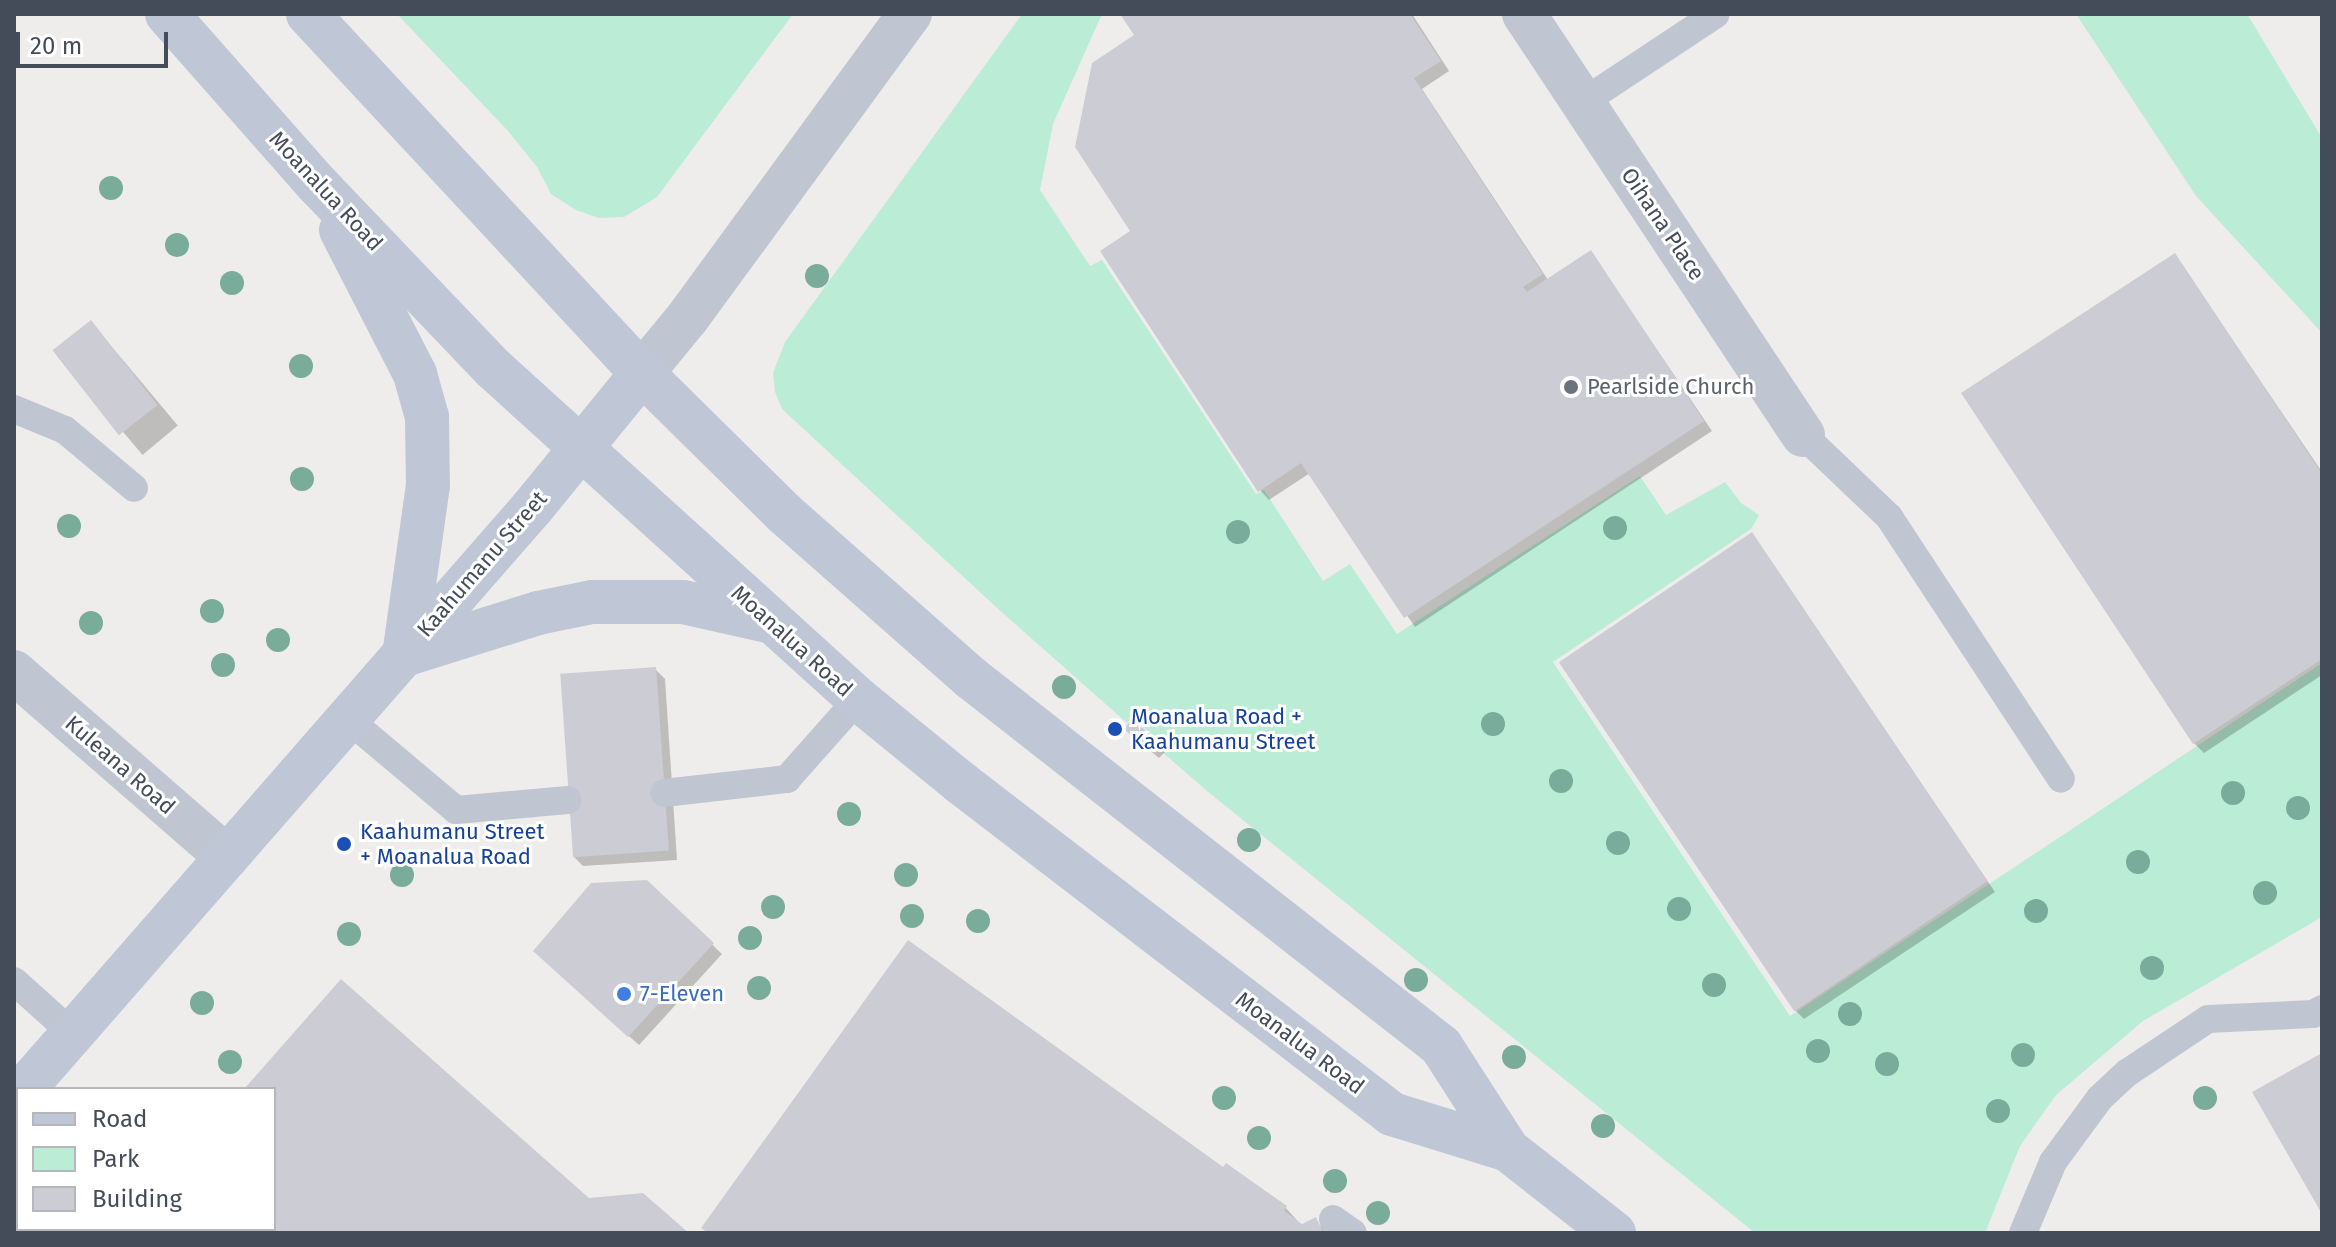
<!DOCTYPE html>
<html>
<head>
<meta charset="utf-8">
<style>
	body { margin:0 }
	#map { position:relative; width:2336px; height:1247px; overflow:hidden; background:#efedec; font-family:"Fira Sans",sans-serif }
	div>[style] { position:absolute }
	.green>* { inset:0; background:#bbecd6 }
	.shadow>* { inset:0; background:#0003; transform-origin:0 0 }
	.building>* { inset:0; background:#cccdd4; transform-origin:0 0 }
	.service>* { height:28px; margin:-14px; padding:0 14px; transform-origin:14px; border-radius:14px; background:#c0c6d1 }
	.minor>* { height:44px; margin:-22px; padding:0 22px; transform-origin:22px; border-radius:22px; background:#c0c6d1 }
	.tertiary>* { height:44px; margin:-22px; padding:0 22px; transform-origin:22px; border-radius:22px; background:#c0c6d1 }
	.secondary>* { height:44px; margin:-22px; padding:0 22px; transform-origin:22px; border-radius:22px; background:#bfc6d5 }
	.trees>* { width:24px; height:24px; margin:-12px; border-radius:50%; background:#79ac9a }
	.dots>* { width:22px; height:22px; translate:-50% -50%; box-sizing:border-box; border:4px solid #fff; border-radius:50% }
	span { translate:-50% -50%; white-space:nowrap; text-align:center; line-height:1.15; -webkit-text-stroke:6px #fff; paint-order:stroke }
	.street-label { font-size:22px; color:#454c59 }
	.worship-label { font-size:22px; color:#5b616d }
	.left { translate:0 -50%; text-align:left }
	.transit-label { font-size:22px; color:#164399 }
	.shop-label { font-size:22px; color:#366cbe }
	.frame { position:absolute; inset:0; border:16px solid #454c59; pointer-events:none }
	.legend { position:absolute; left:16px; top:1087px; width:260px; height:144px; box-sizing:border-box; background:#fff; border:2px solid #b5b7bd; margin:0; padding:10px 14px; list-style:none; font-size:24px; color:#454c59 }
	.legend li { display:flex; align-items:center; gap:16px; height:40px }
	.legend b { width:40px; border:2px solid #b5b7bd }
	.scale { position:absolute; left:16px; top:32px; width:152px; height:36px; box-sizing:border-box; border:4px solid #454c59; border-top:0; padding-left:10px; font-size:24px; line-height:28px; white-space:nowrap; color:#454c59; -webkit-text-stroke:6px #fff; paint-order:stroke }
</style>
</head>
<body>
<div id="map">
	<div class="green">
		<i style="clip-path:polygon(397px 14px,793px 14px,657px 197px,624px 217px,599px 218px,576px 210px,551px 194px,537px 167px,508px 131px)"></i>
		<i style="clip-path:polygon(1022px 14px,1102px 14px,1053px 124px,1040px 190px,1090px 266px,1102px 260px,1256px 494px,1264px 490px,1323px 581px,1350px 564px,1397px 634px,1640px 476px,1666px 515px,1725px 482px,1741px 503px,1759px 515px,1751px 529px,1553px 662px,1790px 1016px,2322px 663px,2322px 917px,2143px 1021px,2056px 1095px,2020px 1146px,1985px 1233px,1755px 1233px,1207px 791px,1154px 745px,1158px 739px,1132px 718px,1127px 723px,996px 607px,782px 409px,775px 392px,773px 373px,785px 342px)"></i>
		<i style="clip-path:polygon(2076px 14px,2247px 14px,2322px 138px,2322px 333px,2196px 196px)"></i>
	</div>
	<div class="shadow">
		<i style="clip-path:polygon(1123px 14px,1412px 14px,1449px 71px,1422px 89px,1548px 280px,1591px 252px,1712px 431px,1415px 627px,1310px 473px,1269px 500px,1260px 490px,1133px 232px,1137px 36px)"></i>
		<i style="clip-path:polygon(2175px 255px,2322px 472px,2322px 675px,2204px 753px,2194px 743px)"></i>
		<i style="left:91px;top:322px;width:135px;height:46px;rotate:50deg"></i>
		<i style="clip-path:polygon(1752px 534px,1995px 892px,1804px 1019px,1794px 1009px)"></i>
		<i style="clip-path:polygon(655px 669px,665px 679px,677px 860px,583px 866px,573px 856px)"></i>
		<i style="clip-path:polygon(1132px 722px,1166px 751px,1159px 758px,1136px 739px)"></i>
		<i style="clip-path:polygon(647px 882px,722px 954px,639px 1045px,545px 961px)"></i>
		<i style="clip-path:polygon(1227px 1165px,1286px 1208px,1302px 1226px,1315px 1220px,1327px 1233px,709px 1233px,1223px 1170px)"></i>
	</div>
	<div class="building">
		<i style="clip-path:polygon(1120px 14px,1410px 14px,1441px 61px,1414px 78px,1543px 274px,1523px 287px,1527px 292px,1591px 250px,1704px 421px,1404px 618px,1301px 463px,1258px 492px,1100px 251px,1130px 231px,1075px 147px,1092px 63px,1134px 35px)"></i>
		<i style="clip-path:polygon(2175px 253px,2322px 474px,2322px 659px,2193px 744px,1961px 393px)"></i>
		<i style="left:91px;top:320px;width:108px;height:49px;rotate:52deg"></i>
		<i style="left:1752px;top:532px;width:421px;height:233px;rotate:56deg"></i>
		<i style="left:656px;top:667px;width:184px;height:96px;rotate:86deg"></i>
		<i style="left:1132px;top:719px;width:33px;height:13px;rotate:40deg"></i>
		<i style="clip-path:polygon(647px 880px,714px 943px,628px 1037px,533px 951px,591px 883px)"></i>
		<i style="clip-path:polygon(908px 940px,1223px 1167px,1226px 1163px,1287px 1206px,1284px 1211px,1302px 1224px,1316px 1217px,1323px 1233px,708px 1233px,701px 1228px)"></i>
		<i style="clip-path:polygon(341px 979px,589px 1198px,643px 1193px,689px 1233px,117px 1233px,121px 1229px,274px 1229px,274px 1089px,244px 1089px)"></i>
		<i style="clip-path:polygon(2322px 1053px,2322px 1214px,2252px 1092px)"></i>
	</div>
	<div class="service">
		<i style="left:1583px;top:102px;width:159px;rotate:-33.5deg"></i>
		<i style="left:14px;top:409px;width:55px;rotate:22.4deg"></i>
		<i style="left:65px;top:430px;width:90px;rotate:40deg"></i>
		<i style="left:1803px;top:435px;width:119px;rotate:43.6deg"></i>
		<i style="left:1889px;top:517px;width:313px;rotate:56.7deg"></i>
		<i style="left:348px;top:719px;width:141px;rotate:40.1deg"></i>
		<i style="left:456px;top:810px;width:112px;rotate:-5.1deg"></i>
		<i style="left:664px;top:793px;width:124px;rotate:-6.5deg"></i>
		<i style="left:787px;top:779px;width:107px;rotate:-48.4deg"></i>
		<i style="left:14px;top:981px;width:79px;rotate:41.9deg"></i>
		<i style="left:1333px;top:1219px;width:24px;rotate:35deg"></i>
		<i style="left:2023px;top:1233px;width:77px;rotate:-67.1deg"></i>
		<i style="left:2053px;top:1162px;width:79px;rotate:-53.7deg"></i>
		<i style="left:2100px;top:1098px;width:37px;rotate:-43deg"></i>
		<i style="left:2127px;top:1073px;width:97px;rotate:-33.7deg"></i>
		<i style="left:2208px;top:1019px;width:105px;rotate:-2.7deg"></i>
		<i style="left:2313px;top:1014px;width:10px;rotate:-29deg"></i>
	</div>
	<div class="minor">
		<i style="left:1524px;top:14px;width:505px;rotate:56.47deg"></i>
		<i style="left:14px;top:672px;width:282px;rotate:41deg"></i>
	</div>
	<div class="tertiary">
		<i style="left:642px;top:373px;width:72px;rotate:-50.6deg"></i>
		<i style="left:688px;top:317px;width:376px;rotate:-53.8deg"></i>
	</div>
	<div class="secondary">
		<i style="left:167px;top:14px;width:227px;rotate:48.6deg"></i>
		<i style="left:317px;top:184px;width:256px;rotate:46.3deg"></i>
		<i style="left:494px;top:369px;width:491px;rotate:42.2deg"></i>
		<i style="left:858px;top:699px;width:133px;rotate:39.2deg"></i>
		<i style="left:961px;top:783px;width:543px;rotate:37.52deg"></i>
		<i style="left:1392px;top:1114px;width:121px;rotate:17.2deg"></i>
		<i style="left:308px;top:14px;width:490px;rotate:47.1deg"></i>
		<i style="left:642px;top:373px;width:201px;rotate:44.6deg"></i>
		<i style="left:785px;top:514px;width:248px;rotate:41.4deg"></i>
		<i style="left:971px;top:678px;width:597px;rotate:38.06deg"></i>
		<i style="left:1441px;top:1046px;width:124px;rotate:57.2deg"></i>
		<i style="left:1508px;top:1150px;width:135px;rotate:38.1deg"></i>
		<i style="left:341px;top:230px;width:162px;rotate:62.8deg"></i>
		<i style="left:415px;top:374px;width:45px;rotate:74.4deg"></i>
		<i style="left:427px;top:417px;width:68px;rotate:89.2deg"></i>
		<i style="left:428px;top:485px;width:172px;rotate:98deg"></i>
		<i style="left:404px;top:655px;width:140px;rotate:-17.4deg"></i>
		<i style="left:538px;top:613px;width:55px;rotate:-11.5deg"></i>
		<i style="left:592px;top:602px;width:91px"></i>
		<i style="left:683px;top:602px;width:87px;rotate:12.6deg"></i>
		<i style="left:24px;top:1089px;width:772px;rotate:-48.84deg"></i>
		<i style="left:532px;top:508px;width:174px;rotate:-50.8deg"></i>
	</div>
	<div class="trees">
		<i style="left:111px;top:188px"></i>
		<i style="left:177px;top:245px"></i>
		<i style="left:817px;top:276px"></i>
		<i style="left:232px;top:283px"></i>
		<i style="left:301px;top:366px"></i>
		<i style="left:302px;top:479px"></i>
		<i style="left:69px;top:526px"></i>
		<i style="left:1615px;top:528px"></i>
		<i style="left:1238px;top:532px"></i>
		<i style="left:212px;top:611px"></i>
		<i style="left:91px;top:623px"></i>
		<i style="left:278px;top:640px"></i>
		<i style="left:223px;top:665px"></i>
		<i style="left:1064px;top:687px"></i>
		<i style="left:1493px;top:724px"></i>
		<i style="left:1561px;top:781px"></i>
		<i style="left:2233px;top:793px"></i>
		<i style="left:2298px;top:808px"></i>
		<i style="left:849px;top:814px"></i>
		<i style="left:1249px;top:840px"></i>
		<i style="left:1618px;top:843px"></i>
		<i style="left:2138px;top:862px"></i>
		<i style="left:402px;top:875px"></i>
		<i style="left:906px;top:875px"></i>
		<i style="left:2265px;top:893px"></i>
		<i style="left:773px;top:907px"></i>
		<i style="left:1679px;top:909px"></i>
		<i style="left:2036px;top:911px"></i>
		<i style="left:912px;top:916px"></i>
		<i style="left:978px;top:921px"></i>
		<i style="left:349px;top:934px"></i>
		<i style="left:750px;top:938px"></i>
		<i style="left:2152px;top:968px"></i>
		<i style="left:1416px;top:980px"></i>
		<i style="left:1714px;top:985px"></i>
		<i style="left:759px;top:988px"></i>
		<i style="left:202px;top:1003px"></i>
		<i style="left:1850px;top:1014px"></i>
		<i style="left:1818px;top:1051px"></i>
		<i style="left:2023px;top:1055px"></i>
		<i style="left:1514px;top:1057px"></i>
		<i style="left:230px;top:1062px"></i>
		<i style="left:1887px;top:1064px"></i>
		<i style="left:1224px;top:1098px"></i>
		<i style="left:2205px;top:1098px"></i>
		<i style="left:1998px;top:1111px"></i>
		<i style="left:1603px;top:1126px"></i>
		<i style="left:1259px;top:1138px"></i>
		<i style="left:1335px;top:1181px"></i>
		<i style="left:1378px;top:1213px"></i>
	</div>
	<div class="dots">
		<i style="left:1571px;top:387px;background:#6b7280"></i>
		<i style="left:1115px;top:729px;background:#1a4fb4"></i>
		<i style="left:344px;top:844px;background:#1a4fb4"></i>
		<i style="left:624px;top:994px;background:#3f7fe0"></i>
	</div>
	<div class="street-label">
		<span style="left:326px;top:191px;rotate:47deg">Moanalua Road</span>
		<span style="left:1663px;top:224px;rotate:56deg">Oihana Place</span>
		<span style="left:482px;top:564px;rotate:-49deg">Kaahumanu Street</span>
		<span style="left:792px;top:641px;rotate:42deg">Moanalua Road</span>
		<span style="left:120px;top:765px;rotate:41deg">Kuleana Road</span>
		<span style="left:1300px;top:1043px;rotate:37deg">Moanalua Road</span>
	</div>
	<div class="worship-label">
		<span class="left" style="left:1587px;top:387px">Pearlside Church</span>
	</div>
	<div class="transit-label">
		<span class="left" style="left:1131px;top:729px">Moanalua Road +<br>Kaahumanu Street</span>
		<span class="left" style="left:360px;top:844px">Kaahumanu Street<br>+ Moanalua Road</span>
	</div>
	<div class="shop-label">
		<span class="left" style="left:640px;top:994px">7-Eleven</span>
	</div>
	<div class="frame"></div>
	<ul class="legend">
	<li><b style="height:10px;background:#bfc6d5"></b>Road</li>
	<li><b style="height:22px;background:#bbecd6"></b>Park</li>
	<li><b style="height:22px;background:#cccdd4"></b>Building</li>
	</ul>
	<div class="scale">20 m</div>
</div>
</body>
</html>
